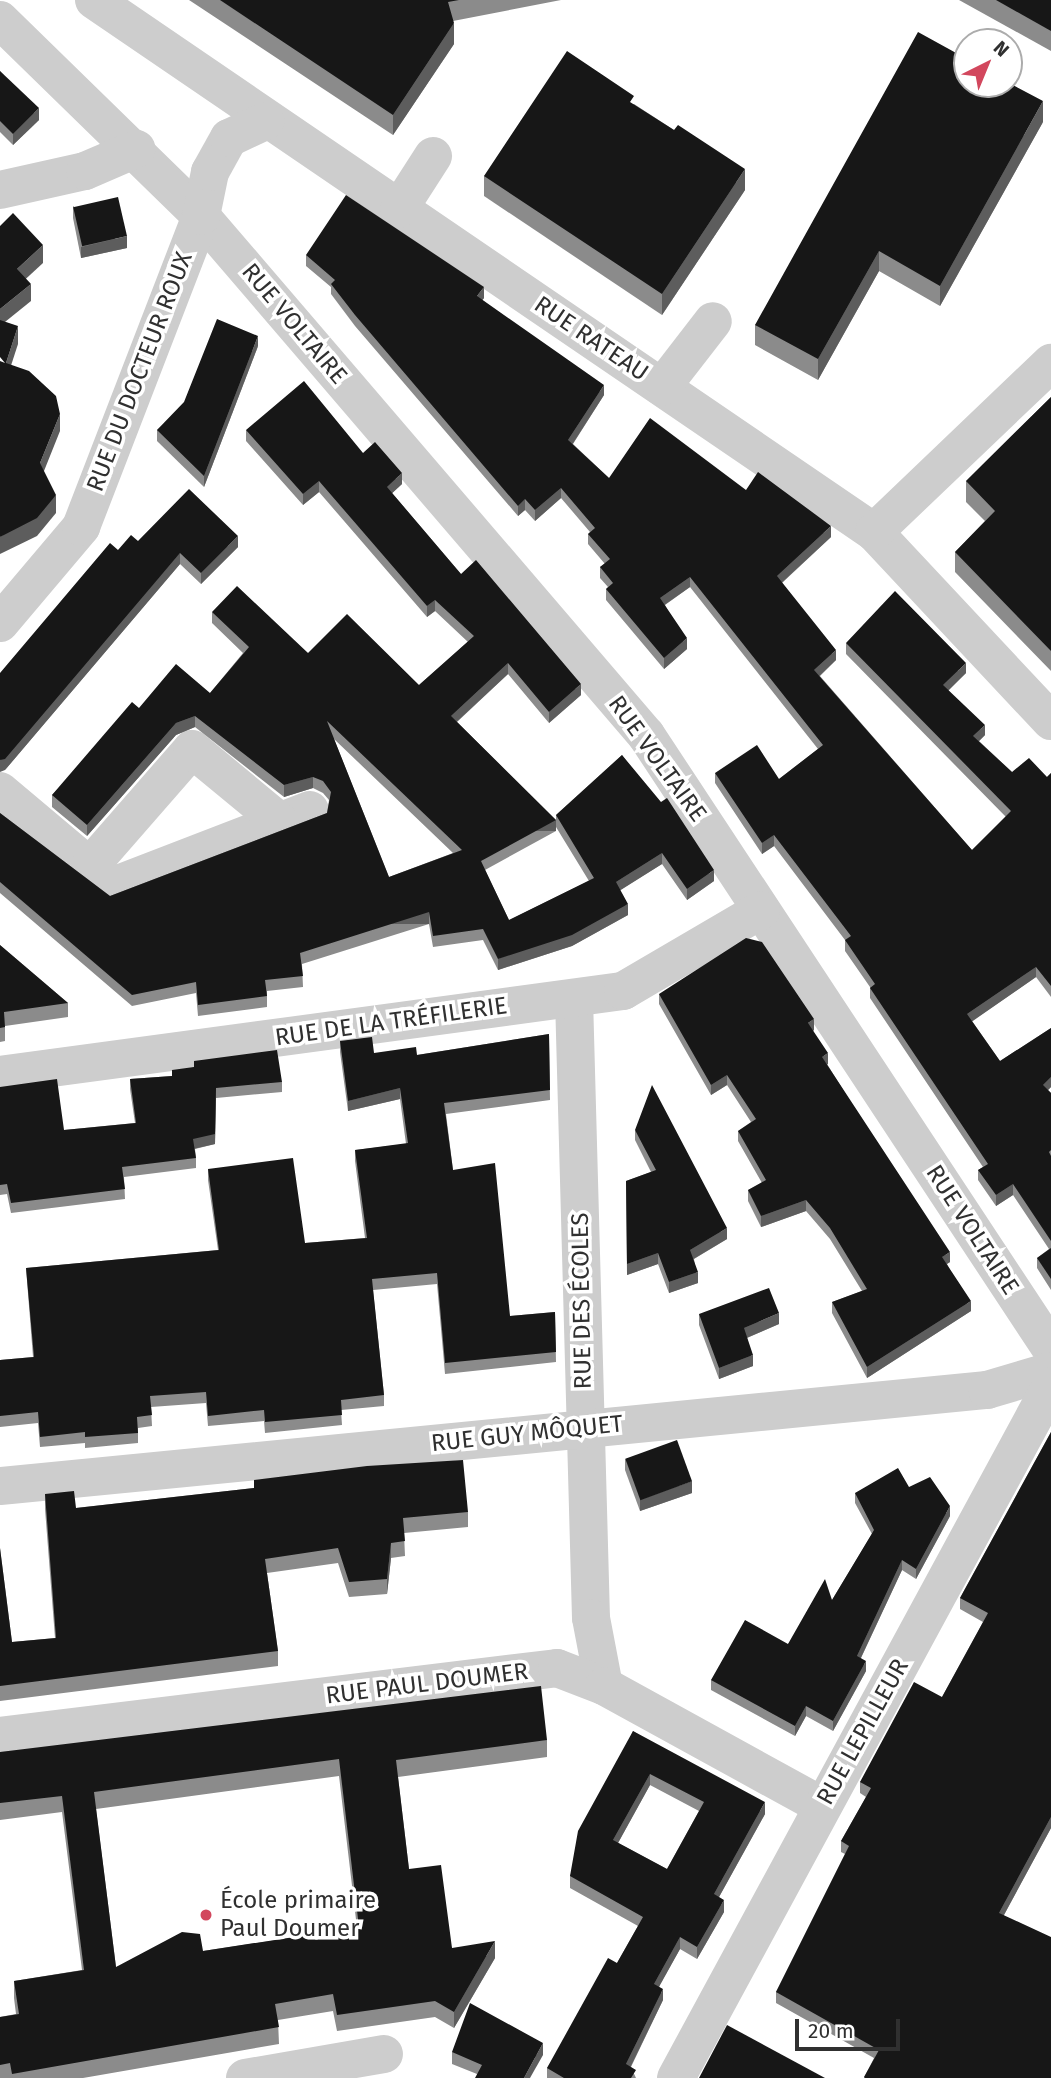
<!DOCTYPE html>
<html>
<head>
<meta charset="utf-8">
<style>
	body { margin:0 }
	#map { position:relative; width:1051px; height:2078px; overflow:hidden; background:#fff; font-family:"Fira Sans",sans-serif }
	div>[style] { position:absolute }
	.minor>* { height:38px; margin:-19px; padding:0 19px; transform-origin:19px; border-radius:19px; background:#cdcdcd }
	.wall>* { inset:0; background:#8b8b8b }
	.shaded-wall>* { inset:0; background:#5d5d5d; transform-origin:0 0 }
	.building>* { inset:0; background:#171717; transform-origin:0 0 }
	.dots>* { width:19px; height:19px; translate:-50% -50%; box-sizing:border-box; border:4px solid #fff; border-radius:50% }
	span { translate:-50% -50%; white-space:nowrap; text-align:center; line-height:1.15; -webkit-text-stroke:7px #fff; paint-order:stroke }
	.street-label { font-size:24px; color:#303030 }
	.poi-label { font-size:24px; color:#303030 }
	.left { translate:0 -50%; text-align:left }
	.north { position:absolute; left:953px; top:28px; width:70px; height:70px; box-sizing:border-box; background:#fff; border:2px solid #acacac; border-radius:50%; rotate:43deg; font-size:19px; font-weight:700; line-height:28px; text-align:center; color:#303030 }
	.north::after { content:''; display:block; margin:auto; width:24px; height:32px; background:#d2475d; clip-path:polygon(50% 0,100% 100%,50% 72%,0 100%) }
	.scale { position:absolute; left:795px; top:2019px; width:105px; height:32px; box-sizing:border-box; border:4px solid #303030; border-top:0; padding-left:9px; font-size:21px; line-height:24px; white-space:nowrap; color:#303030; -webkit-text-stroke:5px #fff; paint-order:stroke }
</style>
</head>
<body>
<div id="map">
	<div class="minor">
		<i style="left:94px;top:0;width:944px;rotate:34.3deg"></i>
		<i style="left:874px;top:532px;width:259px;rotate:46.9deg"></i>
		<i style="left:0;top:20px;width:281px;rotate:44.3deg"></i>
		<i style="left:201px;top:216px;width:684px;rotate:49.39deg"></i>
		<i style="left:646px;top:735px;width:736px;rotate:56.59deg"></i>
		<i style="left:0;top:190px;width:87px;rotate:-12.6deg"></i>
		<i style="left:85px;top:171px;width:56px;rotate:-23.3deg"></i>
		<i style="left:399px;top:209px;width:63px;rotate:-57.3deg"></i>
		<i style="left:662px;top:387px;width:83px;rotate:-52.3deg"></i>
		<i style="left:874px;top:532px;width:245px;rotate:-43.7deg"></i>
		<i style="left:0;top:623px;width:126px;rotate:-49.8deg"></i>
		<i style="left:81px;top:527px;width:333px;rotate:-68.9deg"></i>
		<i style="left:201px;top:216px;width:45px;rotate:-78.4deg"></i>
		<i style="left:210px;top:172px;width:39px;rotate:-61deg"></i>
		<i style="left:229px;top:138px;width:40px;rotate:-25deg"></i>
		<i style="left:0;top:791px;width:148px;rotate:40.1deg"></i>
		<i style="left:113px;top:886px;width:211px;rotate:-21.1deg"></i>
		<i style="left:90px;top:866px;width:155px;rotate:-48.9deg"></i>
		<i style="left:192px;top:749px;width:113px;rotate:39.6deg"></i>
		<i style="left:574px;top:998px;width:620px;rotate:88.43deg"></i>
		<i style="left:591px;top:1618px;width:69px;rotate:79.2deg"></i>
		<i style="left:0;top:1075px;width:629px;rotate:-7.68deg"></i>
		<i style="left:623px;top:991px;width:160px;rotate:-30.4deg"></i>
		<i style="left:0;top:1486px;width:992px;rotate:-5.56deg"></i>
		<i style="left:987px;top:1390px;width:67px;rotate:-16.5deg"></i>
		<i style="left:0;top:1736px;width:561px;rotate:-6.96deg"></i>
		<i style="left:557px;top:1668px;width:50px;rotate:21deg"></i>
		<i style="left:604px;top:1686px;width:249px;rotate:28.8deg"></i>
		<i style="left:245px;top:2078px;width:141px;rotate:-9.8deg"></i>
		<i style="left:676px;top:2078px;width:787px;rotate:-61.55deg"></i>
	</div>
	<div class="wall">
		<i style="clip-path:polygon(189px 0,561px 0,453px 21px,454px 44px,393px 135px)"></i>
		<i style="clip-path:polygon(959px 0,1051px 0,1051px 51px)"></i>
		<i style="clip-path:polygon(0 71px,39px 120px,13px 145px,0 132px)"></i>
		<i style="clip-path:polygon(634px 104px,674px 130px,745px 190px,662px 315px,484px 196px,484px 176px)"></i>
		<i style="clip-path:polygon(1043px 122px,940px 306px,879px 271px,818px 380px,755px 345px,755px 325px)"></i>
		<i style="clip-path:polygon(73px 206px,127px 248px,81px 258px,73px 218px)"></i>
		<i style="clip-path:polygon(306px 255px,484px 298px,482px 300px,604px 395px,573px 444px,609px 478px,746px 490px,831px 537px,782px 583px,836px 660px,820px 676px,972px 850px,1006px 817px,846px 654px,846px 643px,966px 673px,948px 690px,985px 735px,979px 741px,1012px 772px,1047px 777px,1051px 773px,1051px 997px,1036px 977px,972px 1021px,1000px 1061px,1051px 1028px,1051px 1087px,1048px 1090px,1051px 1093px,1051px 1290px,1037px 1268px,1037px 1258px,1049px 1249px,1013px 1195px,996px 1206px,978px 1180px,978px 1170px,983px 1167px,870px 998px,870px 987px,845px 951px,845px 940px,774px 846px,762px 854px,715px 783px,715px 773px,779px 779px,818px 749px,690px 587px,665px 605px,687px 649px,664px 669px,606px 600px,606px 589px,608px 587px,600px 578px,600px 567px,605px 564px,588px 544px,588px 534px,590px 532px,561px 498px,535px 521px,525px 510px,518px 516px,355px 326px,331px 294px,331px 287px,306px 266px)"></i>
		<i style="clip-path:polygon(258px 346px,204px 487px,157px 441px,157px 430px)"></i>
		<i style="clip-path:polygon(1051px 397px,1051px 671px,955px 572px,955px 552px,985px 521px,966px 502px,966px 481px)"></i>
		<i style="clip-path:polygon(evenodd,246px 430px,363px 453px,402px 484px,392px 493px,461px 574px,581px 695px,549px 723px,508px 674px,457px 722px,556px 820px,556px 815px,622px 755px,714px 881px,687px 900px,662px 864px,620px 890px,628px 915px,572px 946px,498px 970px,483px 940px,433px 947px,429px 924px,302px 964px,303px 987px,267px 991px,267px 1007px,198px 1016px,196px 993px,132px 1006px,0 893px,0 813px,110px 896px,327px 813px,329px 800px,323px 793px,313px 788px,284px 797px,195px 727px,176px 735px,87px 836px,52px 807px,52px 795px,139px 708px,210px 693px,243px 653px,212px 623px,212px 612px,308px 653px,419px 685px,468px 642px,435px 611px,427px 617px,319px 492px,303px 505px,246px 441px,246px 430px,334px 739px,453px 853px,389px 877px,334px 739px,246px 430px,556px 827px,589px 881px,509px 920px,485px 870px,556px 831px,556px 827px)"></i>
		<i style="clip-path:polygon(138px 541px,238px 547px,201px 584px,180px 564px,5px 770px,118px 550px)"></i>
		<i style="clip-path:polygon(0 945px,68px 1003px,68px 1017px,5px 1026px,5px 1041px,0 1042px)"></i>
		<i style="clip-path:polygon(659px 994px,814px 1030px,813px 1031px,828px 1064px,827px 1064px,950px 1262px,947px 1264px,971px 1311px,867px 1378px,832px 1313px,832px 1302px,862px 1291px,830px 1239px,806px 1211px,761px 1227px,748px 1201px,748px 1190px,762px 1183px,738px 1141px,738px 1131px,751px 1122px,727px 1085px,711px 1095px,659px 1004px)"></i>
		<i style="clip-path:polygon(549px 1034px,550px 1100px,446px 1114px,453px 1170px,510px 1316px,555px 1312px,556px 1362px,445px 1374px,437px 1284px,373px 1290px,384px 1395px,384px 1406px,341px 1410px,342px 1425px,265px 1433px,264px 1421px,208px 1426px,206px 1403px,151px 1407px,152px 1426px,138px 1428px,138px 1443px,85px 1448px,85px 1443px,40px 1447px,38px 1423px,0 1427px,0 1360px,33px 1357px,26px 1268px,218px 1250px,208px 1180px,208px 1169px,305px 1243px,365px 1238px,355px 1161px,355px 1150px,406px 1144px,400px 1099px,348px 1111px,340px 1052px,340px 1041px,374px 1053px,417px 1055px)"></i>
		<i style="clip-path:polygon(194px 1061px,282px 1082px,282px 1092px,216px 1098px,215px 1144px,195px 1149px,196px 1158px,196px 1168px,124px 1177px,125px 1199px,11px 1213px,7px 1194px,0 1195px,0 1087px,64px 1130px,135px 1123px,130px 1089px,130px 1079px,172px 1076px,194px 1067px)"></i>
		<i style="clip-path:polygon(635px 1130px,727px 1239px,694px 1259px,698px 1283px,669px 1293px,658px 1264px,627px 1275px,626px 1181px,651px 1172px,635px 1140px)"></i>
		<i style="clip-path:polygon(699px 1314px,779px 1324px,747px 1338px,753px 1366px,719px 1379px,699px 1325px)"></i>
		<i style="clip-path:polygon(1051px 1432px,1051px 1828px,1004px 1915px,1051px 2078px,864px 2078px,874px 2058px,776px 2003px,776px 1992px,845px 1854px,841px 1852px,841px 1841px,866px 1797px,860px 1793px,860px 1782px,942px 1697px,983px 1622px,960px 1609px,960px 1598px)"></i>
		<i style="clip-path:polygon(625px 1459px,692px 1493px,640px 1511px,625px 1470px)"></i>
		<i style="clip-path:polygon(254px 1480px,468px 1512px,468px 1527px,404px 1533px,405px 1556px,391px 1558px,387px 1594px,349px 1597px,338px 1563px,267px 1573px,278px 1651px,278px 1666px,0 1701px,0 1548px,12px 1642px,55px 1638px,45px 1509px,45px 1494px,76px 1508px,254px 1488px)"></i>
		<i style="clip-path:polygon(909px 1487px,950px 1516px,916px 1579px,902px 1570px,861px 1658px,866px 1671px,833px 1731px,806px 1716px,795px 1736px,711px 1690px,711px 1680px,788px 1644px,832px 1600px,872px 1534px,855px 1503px,855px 1493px)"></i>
		<i style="clip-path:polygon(evenodd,633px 1731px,765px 1814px,719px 1897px,724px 1912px,697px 1959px,680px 1949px,659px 1986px,663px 2000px,631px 2067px,636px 2078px,547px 2078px,547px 2068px,617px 1963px,638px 1926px,570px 1888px,570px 1876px,633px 1731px,650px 1785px,699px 1811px,667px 1869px,618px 1843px,650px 1785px)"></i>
		<i style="clip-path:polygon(evenodd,547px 1740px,547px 1757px,398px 1777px,409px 1869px,452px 1948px,495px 1958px,454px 2028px,435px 2017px,337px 2031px,333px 2011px,278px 2020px,279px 2044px,83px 2078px,0 2078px,0 2017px,16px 2014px,14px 1998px,14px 1981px,82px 1970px,62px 1812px,0 1820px,0 1752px,547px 1740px,339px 1776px,357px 1928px,203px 1951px,116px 1967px,96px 1809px,339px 1776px)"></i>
		<i style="clip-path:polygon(452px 2052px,543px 2055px,477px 2074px,452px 2064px)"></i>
	</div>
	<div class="shaded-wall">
		<i style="clip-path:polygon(454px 23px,454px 44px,393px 135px,393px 115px)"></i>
		<i style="clip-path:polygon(1043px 101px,1043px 122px,940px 306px,940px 286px)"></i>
		<i style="clip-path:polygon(39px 108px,39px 120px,13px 145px,13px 134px)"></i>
		<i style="clip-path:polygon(745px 169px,745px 190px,662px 315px,662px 294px)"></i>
		<i style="clip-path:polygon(127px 236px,127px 248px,81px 258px,81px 247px)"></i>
		<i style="clip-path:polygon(43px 245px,43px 263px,17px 287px,17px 269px)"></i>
		<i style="clip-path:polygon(879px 251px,879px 271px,818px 380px,818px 359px)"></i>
		<i style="clip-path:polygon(31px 284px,31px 301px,0 326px,0 309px)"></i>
		<i style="clip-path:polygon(484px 287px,484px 298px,477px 307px,477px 296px)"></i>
		<i style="clip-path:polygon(18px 326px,18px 344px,6px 381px,6px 363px)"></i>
		<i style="clip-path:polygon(258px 336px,258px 346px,204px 487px,204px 476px)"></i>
		<i style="clip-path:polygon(604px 385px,604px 395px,568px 451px,568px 440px)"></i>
		<i style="clip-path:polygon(60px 414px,60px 431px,40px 481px,40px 463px)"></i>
		<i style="clip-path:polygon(402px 473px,402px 484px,387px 498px,387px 487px)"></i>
		<i style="clip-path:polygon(319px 481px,319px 492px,303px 505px,303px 494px)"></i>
		<i style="clip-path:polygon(561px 488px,561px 498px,535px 521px,535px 510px)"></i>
		<i style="clip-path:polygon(56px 495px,56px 513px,37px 536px,0 554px,0 537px)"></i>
		<i style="clip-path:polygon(525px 499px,525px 510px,518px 516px,518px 506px)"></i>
		<i style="clip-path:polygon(831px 526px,831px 537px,777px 587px,777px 576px)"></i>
		<i style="clip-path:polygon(238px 536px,238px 547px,201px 584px,201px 573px)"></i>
		<i style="clip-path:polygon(180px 553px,180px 564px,5px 770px,0 772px,0 760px)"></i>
		<i style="clip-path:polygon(690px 577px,690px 587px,660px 608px,660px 598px)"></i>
		<i style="clip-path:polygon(435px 600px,435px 611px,427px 617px,427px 606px)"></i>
		<i style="clip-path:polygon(687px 638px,687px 649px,664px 669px,664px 658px)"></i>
		<i style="clip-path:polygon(836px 650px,836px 660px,814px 681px,814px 670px)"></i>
		<i style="clip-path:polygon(508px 663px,508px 674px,451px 727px,451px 716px)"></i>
		<i style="clip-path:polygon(966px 663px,966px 673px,943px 696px,943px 685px)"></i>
		<i style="clip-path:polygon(581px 684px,581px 695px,549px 723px,549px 712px)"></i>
		<i style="clip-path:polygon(195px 716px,195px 727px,176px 735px,87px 836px,87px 825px,176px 723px)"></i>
		<i style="clip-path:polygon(985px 725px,985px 735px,973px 747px,973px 736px)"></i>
		<i style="clip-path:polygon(313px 777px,313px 788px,284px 797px,284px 785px)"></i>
		<i style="left:556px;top:820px;width:11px;height:85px;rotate:90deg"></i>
		<i style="clip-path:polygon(774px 835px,774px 846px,762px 854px,762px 843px)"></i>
		<i style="clip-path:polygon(662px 853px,662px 864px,616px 893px,616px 882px)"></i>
		<i style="clip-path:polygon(714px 870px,714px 881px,687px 900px,687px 889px)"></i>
		<i style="clip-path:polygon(628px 904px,628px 915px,572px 946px,498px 970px,498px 959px)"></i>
		<i style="left:429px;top:912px;width:12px;height:135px;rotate:90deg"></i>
		<i style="clip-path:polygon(1036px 967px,1036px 977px,967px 1025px,967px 1014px)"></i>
		<i style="clip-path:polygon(814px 1019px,814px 1030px,808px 1034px,808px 1023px)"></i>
		<i style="clip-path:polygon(828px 1053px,828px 1064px,822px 1068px,822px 1057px)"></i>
		<i style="clip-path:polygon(727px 1075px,727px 1085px,711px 1095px,711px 1085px)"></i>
		<i style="clip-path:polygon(1051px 1077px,1051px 1087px,1043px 1095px,1043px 1085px)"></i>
		<i style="clip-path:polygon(216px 1088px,215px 1144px,193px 1149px,193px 1139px)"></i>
		<i style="clip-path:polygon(400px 1088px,400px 1099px,348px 1111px,348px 1101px)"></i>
		<i style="clip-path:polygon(1013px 1184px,1013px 1195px,996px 1206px,996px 1195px)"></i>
		<i style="clip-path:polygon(806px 1200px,806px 1211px,761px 1227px,761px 1216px)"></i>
		<i style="clip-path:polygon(727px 1228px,727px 1239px,690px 1261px,690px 1250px)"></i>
		<i style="clip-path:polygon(950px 1252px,950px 1262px,942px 1267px,942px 1257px)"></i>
		<i style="clip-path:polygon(658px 1253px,658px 1264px,627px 1275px,627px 1264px)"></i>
		<i style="clip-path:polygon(698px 1272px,698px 1283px,669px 1293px,669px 1282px)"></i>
		<i style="clip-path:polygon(971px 1301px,971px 1311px,867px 1378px,867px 1367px)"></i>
		<i style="clip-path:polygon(779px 1313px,779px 1324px,744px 1339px,744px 1328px)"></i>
		<i style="clip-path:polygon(753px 1355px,753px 1366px,719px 1379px,719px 1368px)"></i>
		<i style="clip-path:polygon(692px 1481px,692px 1493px,640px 1511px,640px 1500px)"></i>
		<i style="clip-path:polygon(950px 1506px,950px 1516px,916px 1579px,916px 1569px)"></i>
		<i style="clip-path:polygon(391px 1543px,391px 1558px,387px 1594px,387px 1579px)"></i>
		<i style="clip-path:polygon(902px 1560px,902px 1570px,857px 1666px,857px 1656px)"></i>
		<i style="clip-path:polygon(866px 1661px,866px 1671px,833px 1731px,833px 1721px)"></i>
		<i style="clip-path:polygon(806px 1706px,806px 1716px,795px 1736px,795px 1726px)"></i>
		<i style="clip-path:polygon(650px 1774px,650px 1785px,613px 1852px,613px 1840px)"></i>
		<i style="clip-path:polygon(765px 1802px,765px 1814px,714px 1906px,714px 1894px)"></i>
		<i style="clip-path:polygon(1051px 1817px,1051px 1828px,999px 1924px,999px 1913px)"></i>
		<i style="clip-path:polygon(724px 1900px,724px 1912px,697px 1959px,697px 1947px)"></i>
		<i style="clip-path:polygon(680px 1937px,680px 1949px,654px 1996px,654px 1984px)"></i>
		<i style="clip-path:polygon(495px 1941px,495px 1958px,454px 2028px,454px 2012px)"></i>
		<i style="clip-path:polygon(663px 1989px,663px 2000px,626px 2076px,626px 2064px)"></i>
		<i style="clip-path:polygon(543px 2043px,543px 2055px,530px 2078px,524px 2078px)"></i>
	</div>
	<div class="building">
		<i style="clip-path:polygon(220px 0,459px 0,448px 2px,454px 23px,393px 115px)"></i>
		<i style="clip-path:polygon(996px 0,1051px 0,1051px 31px)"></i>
		<i style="clip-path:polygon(918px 32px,967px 59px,967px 84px,1009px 84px,1009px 83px,1043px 101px,940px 286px,879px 251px,818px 359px,755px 325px)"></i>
		<i style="clip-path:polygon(567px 51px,634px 96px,630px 102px,674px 130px,678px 125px,745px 169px,662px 294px,484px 176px)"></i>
		<i style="clip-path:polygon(0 71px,39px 108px,13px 134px,0 121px)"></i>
		<i style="clip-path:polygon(346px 195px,484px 287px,477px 296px,604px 385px,568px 440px,609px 478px,650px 418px,746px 490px,758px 472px,831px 526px,777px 576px,836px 650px,814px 670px,972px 850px,1011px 811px,846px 643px,895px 591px,966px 663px,943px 685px,985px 725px,973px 736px,1012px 772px,1029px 758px,1047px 777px,1051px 773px,1051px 986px,1036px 967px,967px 1014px,1000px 1061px,1051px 1028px,1051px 1077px,1043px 1085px,1051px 1093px,1051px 1150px,1049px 1152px,1051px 1156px,1051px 1241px,1013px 1184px,996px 1195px,978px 1170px,988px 1164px,870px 988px,875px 984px,845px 940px,851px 936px,774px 835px,762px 843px,715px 773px,757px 745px,779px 779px,823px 745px,690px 577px,660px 598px,687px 638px,664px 658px,606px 589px,613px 583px,600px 567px,610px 559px,588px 534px,595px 528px,561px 488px,535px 510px,525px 499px,518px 506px,355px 315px,331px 284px,335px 280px,306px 255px)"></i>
		<i style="left:118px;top:197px;width:40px;height:46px;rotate:77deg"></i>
		<i style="clip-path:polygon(13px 213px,43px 245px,17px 269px,31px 284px,0 309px,0 226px)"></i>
		<i style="clip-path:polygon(217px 319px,258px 336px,204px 476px,157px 430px,184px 402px)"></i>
		<i style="clip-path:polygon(0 320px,18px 326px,6px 363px,29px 371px,56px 396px,60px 414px,40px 463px,56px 495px,37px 518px,0 537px,0 361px,5px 363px,0 357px)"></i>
		<i style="clip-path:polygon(evenodd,304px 381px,363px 453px,375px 442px,402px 473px,387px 487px,461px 574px,476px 560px,581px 684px,549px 712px,508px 663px,451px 716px,556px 820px,481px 861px,509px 920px,594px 878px,556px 815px,622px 755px,661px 802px,667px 798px,714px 870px,687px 889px,662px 853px,616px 882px,628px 904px,572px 935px,498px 959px,483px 929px,433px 936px,429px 912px,300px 953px,303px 976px,265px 980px,267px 996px,198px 1005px,196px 982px,132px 995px,0 882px,0 813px,110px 896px,327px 813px,331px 792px,323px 781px,313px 777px,284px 785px,195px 716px,176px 723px,87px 825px,52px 795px,132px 702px,139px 708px,176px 664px,210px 693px,249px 647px,212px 612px,237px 586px,308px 653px,347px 614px,419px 685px,474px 636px,435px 600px,427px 606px,319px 481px,303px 494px,246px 430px,304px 381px,327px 721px,462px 850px,389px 877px,327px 721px)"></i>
		<i style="clip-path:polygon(1051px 397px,1051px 651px,955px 552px,995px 511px,966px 481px)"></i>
		<i style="clip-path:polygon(189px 489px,238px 536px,201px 573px,180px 553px,5px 759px,0 760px,0 673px,110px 543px,118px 550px,131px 535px,138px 541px)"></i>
		<i style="clip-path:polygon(746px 938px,762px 942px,814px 1019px,808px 1023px,828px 1053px,822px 1057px,950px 1252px,942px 1257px,971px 1301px,867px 1367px,832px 1302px,867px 1289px,830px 1228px,806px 1200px,761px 1216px,748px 1190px,766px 1180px,738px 1131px,756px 1119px,727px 1075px,711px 1085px,659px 994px)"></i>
		<i style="clip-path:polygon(0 945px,68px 1003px,4px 1012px,5px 1027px,0 1028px)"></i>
		<i style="clip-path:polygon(549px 1034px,550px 1090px,444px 1103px,453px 1170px,495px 1163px,510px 1316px,555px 1312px,556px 1352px,445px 1363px,437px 1273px,372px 1279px,384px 1395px,341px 1400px,342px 1415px,265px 1422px,264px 1410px,208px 1416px,206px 1392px,150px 1396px,152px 1415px,137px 1417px,138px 1433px,85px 1437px,85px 1432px,40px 1437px,38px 1412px,0 1416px,0 1360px,34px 1357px,26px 1268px,219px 1250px,208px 1169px,293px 1158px,305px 1243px,367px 1238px,355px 1150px,408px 1143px,400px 1088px,348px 1101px,340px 1041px,372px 1037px,374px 1053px,416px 1047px,417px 1055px)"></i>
		<i style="clip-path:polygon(277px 1050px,282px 1082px,216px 1088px,215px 1134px,193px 1139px,196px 1158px,122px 1167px,125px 1189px,11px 1203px,7px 1184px,0 1185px,0 1087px,57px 1079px,64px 1130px,136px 1123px,130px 1079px,172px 1076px,172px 1070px,194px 1067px,194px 1061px)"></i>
		<i style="clip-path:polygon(652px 1085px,727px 1228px,690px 1250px,698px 1272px,669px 1282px,658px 1253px,627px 1264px,626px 1181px,656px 1170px,635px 1130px)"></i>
		<i style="clip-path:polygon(1051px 1248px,1051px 1279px,1037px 1258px)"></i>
		<i style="clip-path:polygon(769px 1288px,779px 1313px,744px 1328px,753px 1355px,719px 1368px,699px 1314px)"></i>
		<i style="clip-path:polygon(1051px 1432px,1051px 1817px,999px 1913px,1051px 1937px,1051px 2078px,865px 2078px,864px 2077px,879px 2050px,776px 1992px,849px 1846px,841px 1841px,871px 1788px,860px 1782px,914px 1682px,942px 1697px,988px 1613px,960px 1598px)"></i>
		<i style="left:677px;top:1440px;width:44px;height:55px;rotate:70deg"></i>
		<i style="clip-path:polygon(463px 1460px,468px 1512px,403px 1518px,405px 1541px,391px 1543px,387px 1579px,349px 1582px,338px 1548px,265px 1559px,278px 1651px,0 1686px,0 1548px,12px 1642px,56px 1638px,45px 1494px,74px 1491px,76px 1508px,254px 1488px,254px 1480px,367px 1466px)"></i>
		<i style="clip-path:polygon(898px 1468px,909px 1487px,930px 1477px,950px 1506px,916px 1569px,902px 1560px,857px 1656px,866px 1661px,833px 1721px,806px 1706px,795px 1726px,711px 1680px,745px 1620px,788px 1644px,825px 1579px,832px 1600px,874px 1530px,855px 1493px)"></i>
		<i style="clip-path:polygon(evenodd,541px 1686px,547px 1740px,396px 1760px,409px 1869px,441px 1865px,452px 1948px,495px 1941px,454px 2012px,435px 2001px,337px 2015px,333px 1994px,275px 2004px,279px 2027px,12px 2074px,10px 2063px,0 2065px,0 2017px,19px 2014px,14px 1981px,84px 1970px,62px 1796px,0 1803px,0 1752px,541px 1686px,339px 1759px,359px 1927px,203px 1951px,200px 1934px,182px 1932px,116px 1967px,94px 1792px,339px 1759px)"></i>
		<i style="clip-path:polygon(evenodd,633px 1731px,765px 1802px,714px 1894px,724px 1900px,697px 1947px,680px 1937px,654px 1984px,663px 1989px,626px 2064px,636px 2070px,631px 2078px,564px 2078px,547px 2068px,608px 1958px,617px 1963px,643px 1917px,570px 1876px,578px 1831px,633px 1731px,650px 1774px,704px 1802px,667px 1869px,613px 1840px,650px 1774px)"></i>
		<i style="clip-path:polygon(470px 2003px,543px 2043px,524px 2078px,475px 2078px,482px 2065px,452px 2052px)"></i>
		<i style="clip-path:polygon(727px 2025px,825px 2078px,699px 2078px)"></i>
	</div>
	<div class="dots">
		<i style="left:206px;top:1915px;background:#d2475d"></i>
	</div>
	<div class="street-label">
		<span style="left:294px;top:324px;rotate:50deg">RUE VOLTAIRE</span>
		<span style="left:591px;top:339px;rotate:34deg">RUE RATEAU</span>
		<span style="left:140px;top:372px;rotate:-69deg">RUE DU DOCTEUR ROUX</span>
		<span style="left:657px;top:759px;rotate:54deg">RUE VOLTAIRE</span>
		<span style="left:391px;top:1022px;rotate:-8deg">RUE DE LA TRÉFILERIE</span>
		<span style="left:972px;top:1230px;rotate:57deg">RUE VOLTAIRE</span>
		<span style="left:582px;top:1301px;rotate:-91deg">RUE DES ÉCOLES</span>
		<span style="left:527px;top:1434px;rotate:-6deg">RUE GUY MÔQUET</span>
		<span style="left:427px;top:1684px;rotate:-7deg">RUE PAUL DOUMER</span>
		<span style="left:863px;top:1732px;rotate:-61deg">RUE LEPILLEUR</span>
	</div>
	<div class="poi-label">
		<span class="left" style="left:220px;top:1915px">École primaire<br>Paul Doumer</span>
	</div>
	<div class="north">N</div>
	<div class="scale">20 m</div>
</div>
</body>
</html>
